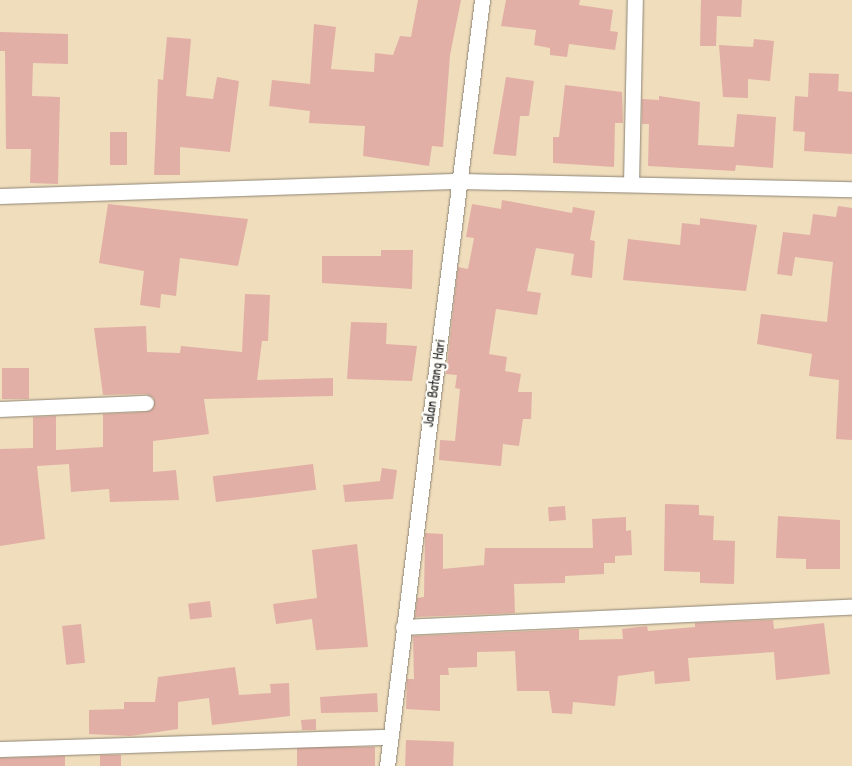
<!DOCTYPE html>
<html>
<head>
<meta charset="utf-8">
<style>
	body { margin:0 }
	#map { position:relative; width:852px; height:766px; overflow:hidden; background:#efddbc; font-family:"Patrick Hand",sans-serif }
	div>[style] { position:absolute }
	.building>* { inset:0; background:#e2afa6; transform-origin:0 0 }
	.roads { filter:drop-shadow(0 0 1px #8d8474) drop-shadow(0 0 1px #8d8474) }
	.street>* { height:15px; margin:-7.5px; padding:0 7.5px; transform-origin:7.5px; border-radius:7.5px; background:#fff }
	span { translate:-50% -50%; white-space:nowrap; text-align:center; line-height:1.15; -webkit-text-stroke:4.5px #fdfcf7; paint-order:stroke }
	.street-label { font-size:14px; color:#2b2b2b }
</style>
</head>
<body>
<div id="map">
	<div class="building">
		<i style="clip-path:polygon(418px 0,461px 0,450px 55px,443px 147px,432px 146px,429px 166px,363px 156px,365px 126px,309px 123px,310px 111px,269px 106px,272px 80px,310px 84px,314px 24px,336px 27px,331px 69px,374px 72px,375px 53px,393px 55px,400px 36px,411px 37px)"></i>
		<i style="clip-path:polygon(506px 0,580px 0,579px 5px,613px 10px,610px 31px,618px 32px,615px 50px,569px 44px,567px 57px,550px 55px,550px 48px,534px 45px,536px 30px,501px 26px)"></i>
		<i style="clip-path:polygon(701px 0,742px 0,741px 17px,717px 16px,716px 46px,700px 46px)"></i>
		<i style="clip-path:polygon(0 32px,68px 34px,68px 64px,33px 63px,32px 96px,60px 97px,58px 184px,30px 183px,31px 149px,6px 149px,5px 51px,0 51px)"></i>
		<i style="clip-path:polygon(167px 37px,191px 39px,186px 96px,213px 99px,217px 77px,239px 81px,230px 152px,180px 147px,180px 175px,154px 175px,158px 79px,163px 80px)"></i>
		<i style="clip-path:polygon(754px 39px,774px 41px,770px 81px,748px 79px,748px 98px,723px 97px,719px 45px,753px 47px)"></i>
		<i style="clip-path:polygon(809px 73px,839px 74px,838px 91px,852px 92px,852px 154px,804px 151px,805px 132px,793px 131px,795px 96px,808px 97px)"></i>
		<i style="clip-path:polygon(506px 77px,534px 81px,529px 116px,520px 116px,516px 156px,493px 154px)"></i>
		<i style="clip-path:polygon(565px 85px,622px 92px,623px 123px,615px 123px,614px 167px,553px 163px,553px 137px,559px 137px)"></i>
		<i style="clip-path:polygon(659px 96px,700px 102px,698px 145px,734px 147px,737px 114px,776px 117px,773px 168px,736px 165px,735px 171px,648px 166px,649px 124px,642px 124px,642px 99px,659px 100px)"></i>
		<i style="left:110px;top:132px;width:17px;height:33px"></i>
		<i style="clip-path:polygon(502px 200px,572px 213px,573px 207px,595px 211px,590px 240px,595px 241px,592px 278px,571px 275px,574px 254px,536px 248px,527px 291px,541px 293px,537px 315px,496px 309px,489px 354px,507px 357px,505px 371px,521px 374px,518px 392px,532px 392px,531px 419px,523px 419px,519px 446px,503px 444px,501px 466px,439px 460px,440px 440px,455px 441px,460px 389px,455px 388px,457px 375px,446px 374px,458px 267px,468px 269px,474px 238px,466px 237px,472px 204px,501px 209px)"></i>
		<i style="clip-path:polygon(108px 204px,248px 219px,238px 266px,180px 258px,176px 296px,161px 294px,160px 308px,140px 305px,144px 271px,99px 263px)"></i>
		<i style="clip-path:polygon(838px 206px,852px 208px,852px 440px,836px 439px,839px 380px,809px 376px,812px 354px,757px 344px,761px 314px,827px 322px,833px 262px,795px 257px,792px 276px,777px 274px,783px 232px,810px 235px,813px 214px,836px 217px)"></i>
		<i style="clip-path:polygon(700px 218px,757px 225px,746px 291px,623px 280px,628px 239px,680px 245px,682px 223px,700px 225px)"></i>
		<i style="clip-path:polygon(381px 250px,413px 250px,412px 289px,322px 283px,322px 256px,381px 256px)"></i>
		<i style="clip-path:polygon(245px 294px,270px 295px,268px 341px,262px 341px,257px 380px,333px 378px,333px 396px,204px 399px,209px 434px,153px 441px,153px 472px,176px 470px,179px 500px,110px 502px,109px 489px,71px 492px,69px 464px,37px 466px,45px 539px,0 546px,0 449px,33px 448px,33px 417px,56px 416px,56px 450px,103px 447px,103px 414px,146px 412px,154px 407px,154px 398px,146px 394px,103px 395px,94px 328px,146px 326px,147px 352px,180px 353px,181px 346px,242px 352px)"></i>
		<i style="clip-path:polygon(351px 322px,387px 323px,386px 344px,417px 346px,412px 381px,347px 379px)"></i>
		<i style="left:2px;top:368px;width:27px;height:31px"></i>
		<i style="left:313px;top:464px;width:26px;height:101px;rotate:83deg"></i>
		<i style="clip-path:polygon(382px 468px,397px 470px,393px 499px,345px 502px,343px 485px,380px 481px)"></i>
		<i style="clip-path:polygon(665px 504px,699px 505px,699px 515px,714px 516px,713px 540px,735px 541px,734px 584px,700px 583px,700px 572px,664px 571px)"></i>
		<i style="left:565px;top:506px;width:14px;height:17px;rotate:86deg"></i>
		<i style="clip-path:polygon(778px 516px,840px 520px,840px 569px,806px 569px,806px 559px,776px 558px)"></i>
		<i style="clip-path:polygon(626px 517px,626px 531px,631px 530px,632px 555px,615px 556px,615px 563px,604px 563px,604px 574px,565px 576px,565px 583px,514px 584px,515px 613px,415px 617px,417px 598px,424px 597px,425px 533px,443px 534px,443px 569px,484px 565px,485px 548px,593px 548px,592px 519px)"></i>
		<i style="clip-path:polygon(357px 544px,368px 647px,316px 650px,312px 619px,276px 624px,273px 604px,317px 598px,312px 550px)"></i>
		<i style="left:210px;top:601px;width:16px;height:22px;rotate:83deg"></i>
		<i style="clip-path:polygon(773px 620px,774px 629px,824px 623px,830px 674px,776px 680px,774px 652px,688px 658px,690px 681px,655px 684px,654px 671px,618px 676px,615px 706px,573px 702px,572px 714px,552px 713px,549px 691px,517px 691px,515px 651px,477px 652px,477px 667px,448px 668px,449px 675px,440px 675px,440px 711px,406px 709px,407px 679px,414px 679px,413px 636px,579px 629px,579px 640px,623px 639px,622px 629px,647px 626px,648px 631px,695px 627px,695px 623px)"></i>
		<i style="left:81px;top:624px;width:39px;height:19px;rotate:84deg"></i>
		<i style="clip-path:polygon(235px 667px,239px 695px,271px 693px,270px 684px,289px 683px,290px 716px,212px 725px,209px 698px,178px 702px,178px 729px,130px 736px,89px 734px,89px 710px,124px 709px,124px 702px,155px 702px,158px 677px)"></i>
		<i style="clip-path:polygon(377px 693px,378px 712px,321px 713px,320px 697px)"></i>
		<i style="clip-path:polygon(316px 719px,316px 730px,302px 730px,301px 720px)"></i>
		<i style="left:406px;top:740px;width:48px;height:26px;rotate:2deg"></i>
		<i style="left:375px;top:747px;width:19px;height:78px;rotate:90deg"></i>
		<i style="left:100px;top:755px;width:21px;height:11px"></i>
		<i style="clip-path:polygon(65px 756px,65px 766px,0 766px,0 758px)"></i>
	</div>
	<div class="roads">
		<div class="street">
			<i style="left:631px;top:184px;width:184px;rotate:-88.8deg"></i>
			<i style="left:0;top:196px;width:461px;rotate:-1.9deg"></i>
			<i style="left:461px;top:181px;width:391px;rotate:1.2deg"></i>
			<i style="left:0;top:409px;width:146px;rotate:-2.4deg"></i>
			<i style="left:403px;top:627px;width:449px;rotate:-2.6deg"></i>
			<i style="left:0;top:749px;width:390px;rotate:-1.8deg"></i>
			<i style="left:387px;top:766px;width:772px;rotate:-82.93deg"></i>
		</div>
	</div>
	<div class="street-label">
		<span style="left:434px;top:383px;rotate:-82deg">Jalan Batang Hari</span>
	</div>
</div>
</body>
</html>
